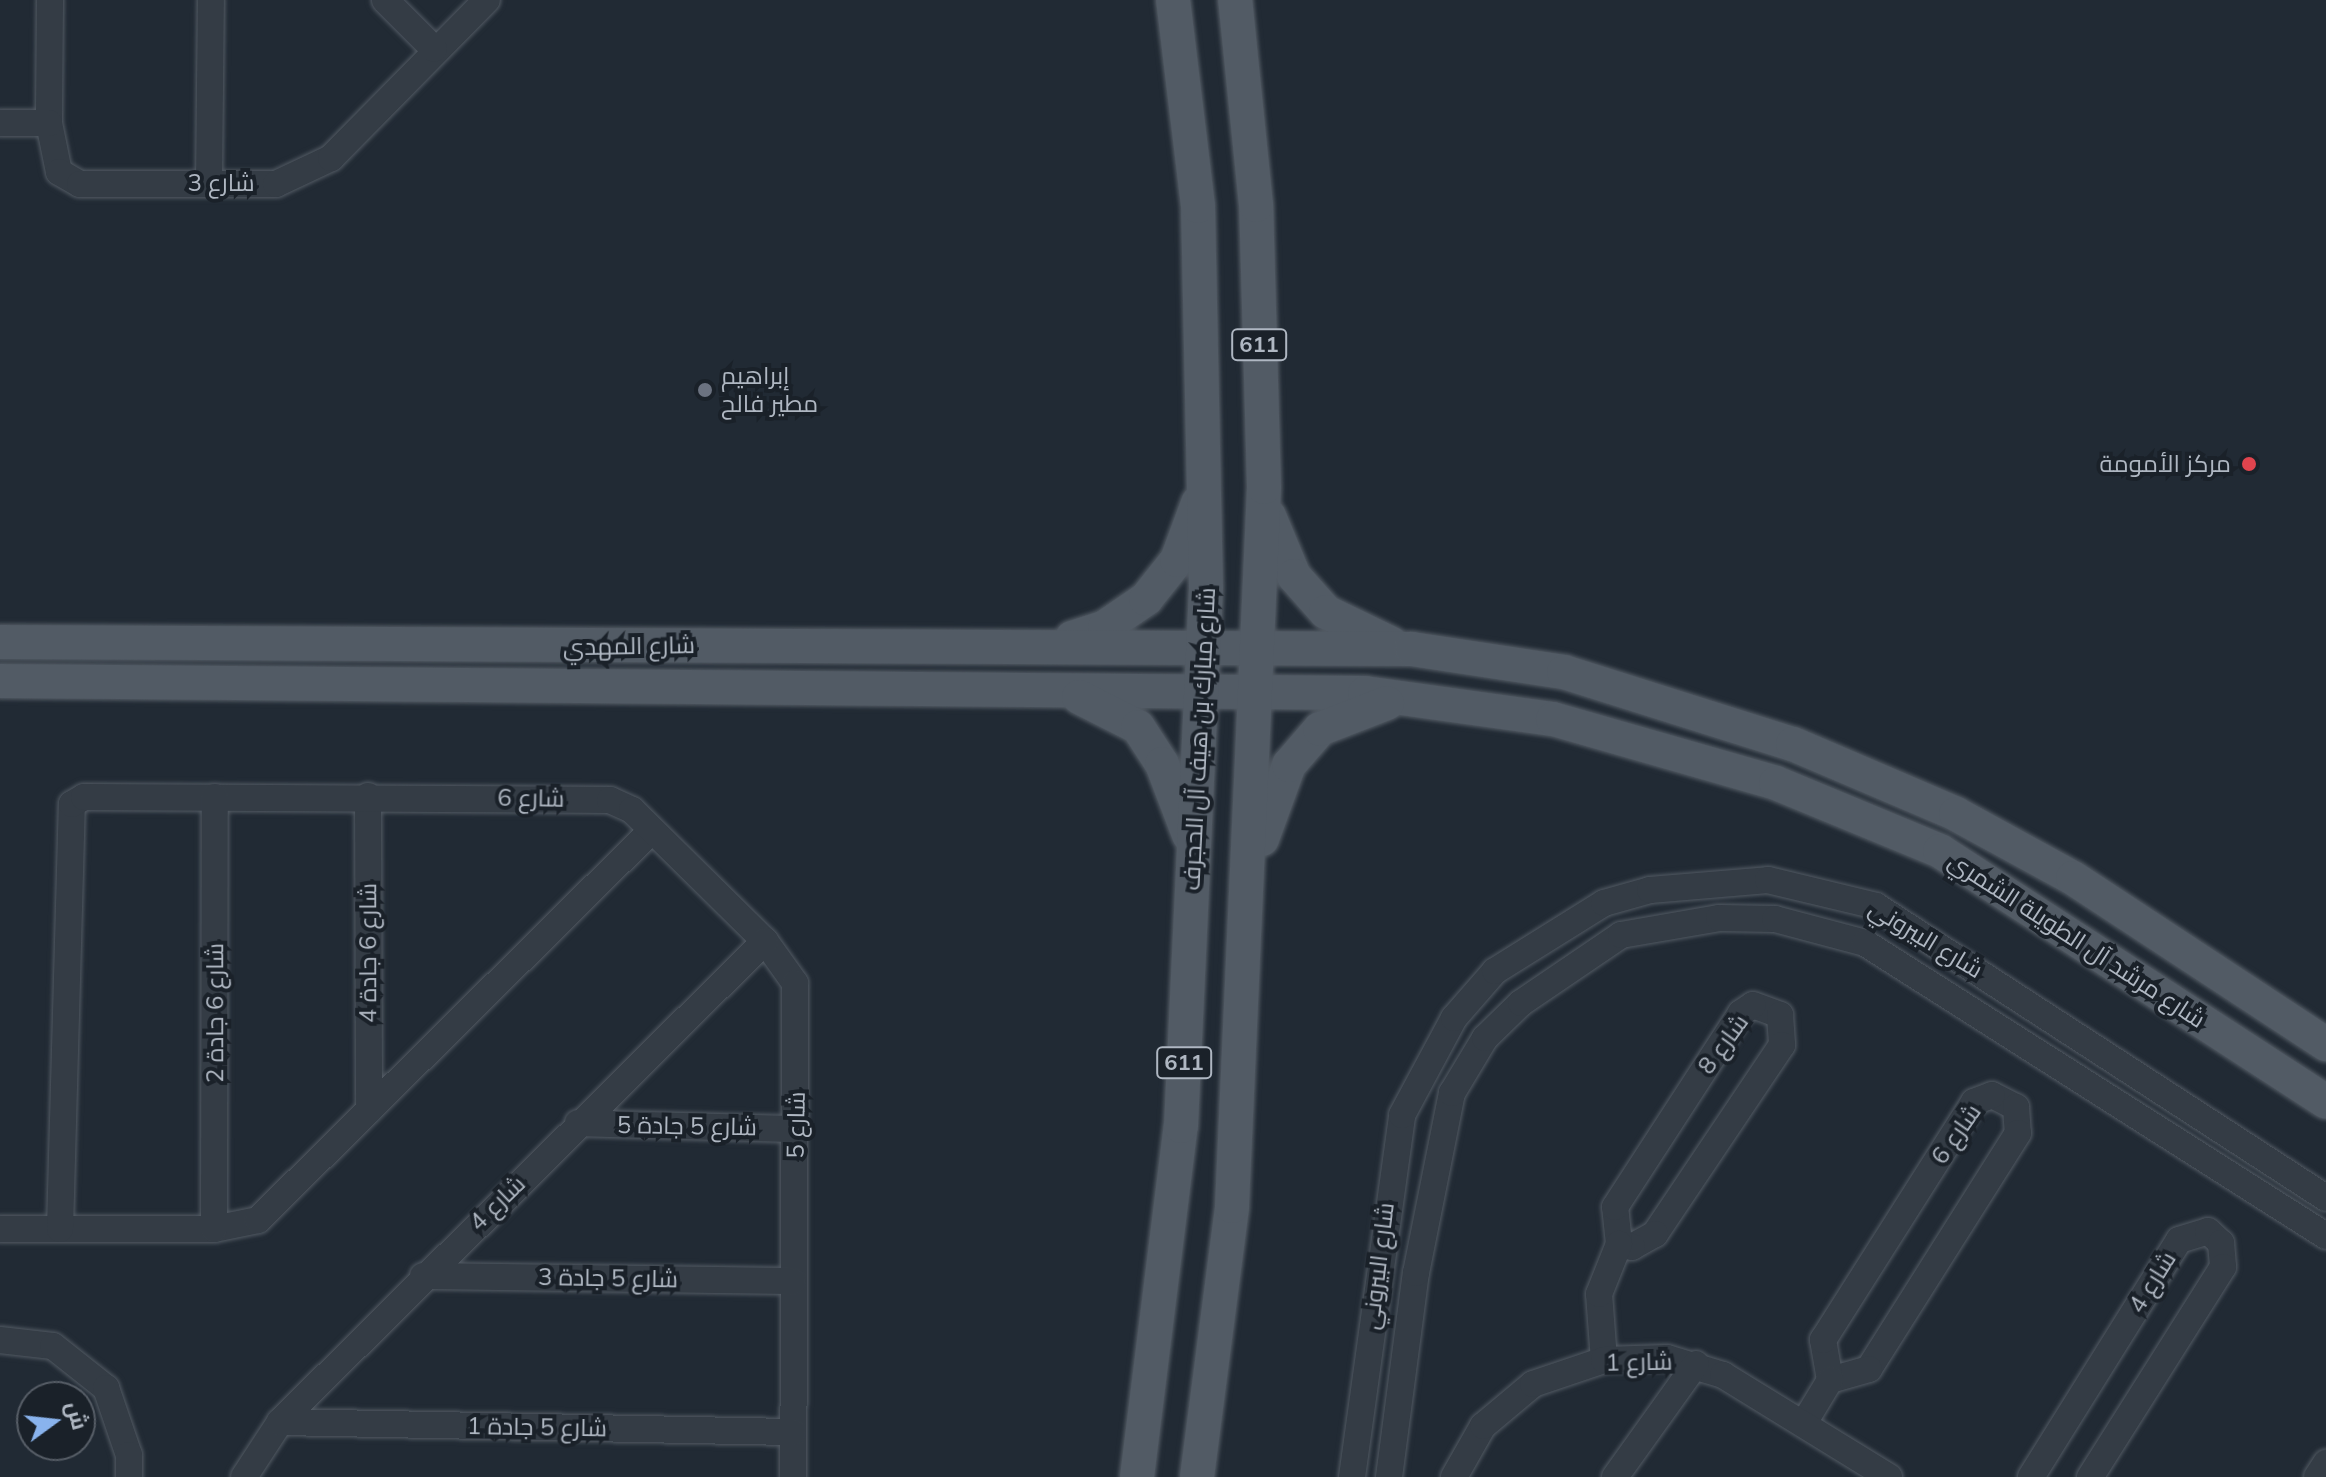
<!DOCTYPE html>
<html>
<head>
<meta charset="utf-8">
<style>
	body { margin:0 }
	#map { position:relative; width:2326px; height:1477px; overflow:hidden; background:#212a34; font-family:Mulish,Cairo,sans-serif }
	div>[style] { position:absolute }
	.roads { filter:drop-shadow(0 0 2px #525a63) drop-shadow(0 0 2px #525a63) }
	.minor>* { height:26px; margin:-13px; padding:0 13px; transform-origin:13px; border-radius:13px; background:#343c45 }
	.major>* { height:34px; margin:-17px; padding:0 17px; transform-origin:17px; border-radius:17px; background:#525b65 }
	.dots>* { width:22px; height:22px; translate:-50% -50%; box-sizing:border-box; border:4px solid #1a2129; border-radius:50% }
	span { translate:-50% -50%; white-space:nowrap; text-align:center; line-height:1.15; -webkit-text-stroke:8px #1a2129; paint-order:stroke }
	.shield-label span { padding:2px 6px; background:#1a2129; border:2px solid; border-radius:6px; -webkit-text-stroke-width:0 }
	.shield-label { font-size:22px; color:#afb7c2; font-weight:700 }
	.street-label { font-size:24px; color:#afb7c2 }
	.poi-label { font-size:24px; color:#afb7c2 }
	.left { translate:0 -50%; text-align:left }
	.right { translate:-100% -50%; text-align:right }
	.north { position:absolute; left:16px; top:1381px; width:80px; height:80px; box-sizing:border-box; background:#1a2129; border:2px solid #565d66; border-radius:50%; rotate:75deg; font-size:22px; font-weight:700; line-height:32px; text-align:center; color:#afb7c2 }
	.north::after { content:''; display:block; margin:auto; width:28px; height:36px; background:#89b3ed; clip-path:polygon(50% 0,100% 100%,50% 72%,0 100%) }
</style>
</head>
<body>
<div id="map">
	<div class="roads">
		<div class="minor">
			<i style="left:50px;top:0;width:123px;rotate:90.5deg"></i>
			<i style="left:49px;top:123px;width:50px;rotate:78.5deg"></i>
			<i style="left:59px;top:172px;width:24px;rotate:30deg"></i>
			<i style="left:80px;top:184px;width:196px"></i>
			<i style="left:276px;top:184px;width:61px;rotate:-25.3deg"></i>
			<i style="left:331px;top:158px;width:222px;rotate:-45.4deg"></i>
			<i style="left:385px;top:0;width:69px;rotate:45deg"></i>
			<i style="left:0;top:123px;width:49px"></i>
			<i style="left:209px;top:183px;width:183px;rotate:-89.4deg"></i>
			<i style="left:368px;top:796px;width:314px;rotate:89.8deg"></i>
			<i style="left:1753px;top:1005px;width:29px;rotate:20deg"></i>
			<i style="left:1780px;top:1015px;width:30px;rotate:86deg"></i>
			<i style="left:1782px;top:1045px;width:228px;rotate:123.9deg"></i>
			<i style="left:1655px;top:1234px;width:26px;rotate:151deg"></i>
			<i style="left:1632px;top:1247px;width:13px;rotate:-167deg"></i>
			<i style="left:1619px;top:1244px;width:37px;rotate:-96deg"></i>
			<i style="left:1615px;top:1207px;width:231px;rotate:-57deg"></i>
			<i style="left:1741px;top:1013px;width:14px;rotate:-34deg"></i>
			<i style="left:1992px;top:1095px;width:27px;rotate:27deg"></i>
			<i style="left:2016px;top:1107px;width:26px;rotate:86deg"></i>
			<i style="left:2018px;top:1133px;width:279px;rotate:122.3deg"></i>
			<i style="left:1869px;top:1369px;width:41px;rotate:164.2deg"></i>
			<i style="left:1830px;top:1380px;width:41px;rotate:-99.9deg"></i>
			<i style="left:1823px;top:1340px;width:282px;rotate:-57.6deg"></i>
			<i style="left:1974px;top:1102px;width:19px;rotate:-21deg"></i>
			<i style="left:578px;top:1123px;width:218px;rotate:1.6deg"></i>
			<i style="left:0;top:1229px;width:214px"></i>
			<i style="left:214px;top:1229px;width:45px;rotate:-11.6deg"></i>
			<i style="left:258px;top:1220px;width:554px;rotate:-44.71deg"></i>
			<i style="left:60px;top:1229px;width:425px;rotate:-88.4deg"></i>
			<i style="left:72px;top:804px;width:14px;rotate:-30deg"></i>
			<i style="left:84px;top:797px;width:526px;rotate:0.33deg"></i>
			<i style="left:610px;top:800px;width:24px;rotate:24deg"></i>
			<i style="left:632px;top:810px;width:187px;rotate:44.6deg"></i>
			<i style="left:765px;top:941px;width:52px;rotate:54.5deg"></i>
			<i style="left:795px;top:983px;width:494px;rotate:90.2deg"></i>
			<i style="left:214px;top:1229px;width:432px;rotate:-89.9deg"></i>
			<i style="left:423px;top:1276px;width:370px;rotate:0.8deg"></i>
			<i style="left:0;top:1340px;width:53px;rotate:6.5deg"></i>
			<i style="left:53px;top:1346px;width:68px;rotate:38.4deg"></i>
			<i style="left:106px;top:1388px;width:71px;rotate:71.1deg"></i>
			<i style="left:129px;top:1455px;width:22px;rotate:90deg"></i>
			<i style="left:1604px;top:1360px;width:66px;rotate:-94.3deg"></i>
			<i style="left:1599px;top:1294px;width:54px;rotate:-68.2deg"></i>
			<i style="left:280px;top:1422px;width:513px;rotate:1.12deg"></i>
			<i style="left:1804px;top:1423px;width:50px;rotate:-58.8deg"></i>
			<i style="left:244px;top:1477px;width:66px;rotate:-56.8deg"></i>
			<i style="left:280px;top:1422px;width:683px;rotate:-44.76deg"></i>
			<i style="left:1352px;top:1477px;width:365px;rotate:-82.1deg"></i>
			<i style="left:1402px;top:1115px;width:110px;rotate:-61.8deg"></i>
			<i style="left:1454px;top:1018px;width:62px;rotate:-48.9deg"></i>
			<i style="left:1495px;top:971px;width:128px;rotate:-32deg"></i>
			<i style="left:1604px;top:903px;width:48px;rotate:-15.8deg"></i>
			<i style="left:1650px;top:890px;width:118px;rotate:-4.8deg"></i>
			<i style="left:1768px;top:880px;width:111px;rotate:13.5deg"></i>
			<i style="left:1876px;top:906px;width:536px;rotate:32.98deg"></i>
			<i style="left:1389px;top:1477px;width:206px;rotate:-82.5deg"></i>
			<i style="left:1416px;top:1273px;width:184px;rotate:-78.7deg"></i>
			<i style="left:1452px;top:1093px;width:64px;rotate:-59deg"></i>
			<i style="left:1485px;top:1038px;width:50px;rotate:-44.2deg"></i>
			<i style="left:1521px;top:1003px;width:121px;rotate:-34.2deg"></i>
			<i style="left:1621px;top:935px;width:99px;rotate:-9.8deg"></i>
			<i style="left:1719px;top:918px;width:56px;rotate:1deg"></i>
			<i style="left:1775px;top:919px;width:93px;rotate:14.9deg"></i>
			<i style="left:1865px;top:943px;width:546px;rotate:32.44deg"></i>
			<i style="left:1454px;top:1477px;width:59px;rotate:-60.4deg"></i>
			<i style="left:1483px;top:1426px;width:65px;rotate:-40deg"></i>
			<i style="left:1533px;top:1384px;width:75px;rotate:-18.7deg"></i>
			<i style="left:1604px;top:1360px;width:63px;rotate:-1.8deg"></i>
			<i style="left:1667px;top:1358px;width:59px;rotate:16.9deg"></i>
			<i style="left:1723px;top:1375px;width:195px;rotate:31.6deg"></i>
			<i style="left:1615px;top:1477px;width:139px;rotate:-54.4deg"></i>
			<i style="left:2031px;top:1477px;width:279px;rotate:-58deg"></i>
			<i style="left:2179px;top:1240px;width:30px;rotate:-17deg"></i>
			<i style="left:2208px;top:1231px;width:18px;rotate:43deg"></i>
			<i style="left:2221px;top:1243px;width:24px;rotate:85deg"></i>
			<i style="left:2223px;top:1267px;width:249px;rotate:122.3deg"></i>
			<i style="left:2317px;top:1477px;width:17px;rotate:-57deg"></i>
		</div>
		<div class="major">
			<i style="left:1269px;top:516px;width:65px;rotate:67.4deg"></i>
			<i style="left:1294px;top:576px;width:48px;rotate:48.4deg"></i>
			<i style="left:1326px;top:612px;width:73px;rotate:25.9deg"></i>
			<i style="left:1072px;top:638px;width:35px;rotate:-18deg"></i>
			<i style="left:1105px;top:627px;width:50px;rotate:-34.3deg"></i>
			<i style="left:1146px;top:599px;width:50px;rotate:-51.5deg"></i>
			<i style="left:1177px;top:560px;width:61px;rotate:-69.8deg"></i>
			<i style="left:0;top:642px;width:1412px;rotate:0.28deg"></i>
			<i style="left:1412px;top:649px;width:154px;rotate:8.6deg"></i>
			<i style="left:1564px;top:672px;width:240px;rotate:17.5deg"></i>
			<i style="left:1793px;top:744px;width:177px;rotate:23.2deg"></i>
			<i style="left:1956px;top:814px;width:133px;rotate:28.7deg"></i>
			<i style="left:2073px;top:878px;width:303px;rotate:33.3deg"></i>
			<i style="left:0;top:681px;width:1365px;rotate:0.5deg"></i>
			<i style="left:1365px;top:693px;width:190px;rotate:7.9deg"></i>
			<i style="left:1553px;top:719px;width:232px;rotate:16deg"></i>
			<i style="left:1776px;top:783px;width:178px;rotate:22.5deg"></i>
			<i style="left:1940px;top:851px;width:460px;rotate:33deg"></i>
			<i style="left:1079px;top:697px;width:66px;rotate:27deg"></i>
			<i style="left:1138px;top:727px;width:44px;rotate:57deg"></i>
			<i style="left:1162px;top:764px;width:76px;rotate:69.2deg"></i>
			<i style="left:1262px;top:839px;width:79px;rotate:-70deg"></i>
			<i style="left:1289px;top:765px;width:48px;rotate:-49.3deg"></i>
			<i style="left:1320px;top:729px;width:72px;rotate:-21.2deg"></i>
			<i style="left:1137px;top:1477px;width:354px;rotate:-82.9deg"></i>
			<i style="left:1181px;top:1126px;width:539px;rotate:-87.34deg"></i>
			<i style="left:1206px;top:588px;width:382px;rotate:-91.2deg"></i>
			<i style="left:1198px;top:206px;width:208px;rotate:-96.9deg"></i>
			<i style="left:1197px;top:1477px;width:273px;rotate:-82.6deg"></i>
			<i style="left:1232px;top:1206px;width:720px;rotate:-87.45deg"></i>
			<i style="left:1264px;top:487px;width:282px;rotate:-91.6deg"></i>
			<i style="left:1256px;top:205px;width:206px;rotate:-95.8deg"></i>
		</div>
	</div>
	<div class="dots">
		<i style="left:705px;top:390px;background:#6b7280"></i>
		<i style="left:2249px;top:464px;background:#e0444e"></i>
	</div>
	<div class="shield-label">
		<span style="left:1259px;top:345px">611</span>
		<span style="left:1184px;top:1063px">611</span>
	</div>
	<div class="street-label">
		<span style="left:221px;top:183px">شارع 3</span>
		<span style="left:629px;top:646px;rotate:-1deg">شارع المهدي</span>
		<span style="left:1199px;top:739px;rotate:-87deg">شارع مبارك بن هيف آل الحجرف</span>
		<span style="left:531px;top:798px;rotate:1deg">شارع 6</span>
		<span style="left:1926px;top:939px;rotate:31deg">شارع البيروني</span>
		<span style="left:2077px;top:940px;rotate:33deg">شارع مرشد آل الطويلة الشمري</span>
		<span style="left:368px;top:953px;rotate:-90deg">شارع 6 جادة 4</span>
		<span style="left:215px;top:1013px;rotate:-90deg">شارع 6 جادة 2</span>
		<span style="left:1723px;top:1044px;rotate:-54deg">شارع 8</span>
		<span style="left:796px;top:1125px;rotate:-89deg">شارع 5</span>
		<span style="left:687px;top:1126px;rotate:1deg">شارع 5 جادة 5</span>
		<span style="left:1956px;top:1134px;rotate:-55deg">شارع 6</span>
		<span style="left:497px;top:1203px;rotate:-44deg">شارع 4</span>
		<span style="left:1378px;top:1266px;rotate:-83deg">شارع البيروني</span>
		<span style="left:608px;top:1278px;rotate:1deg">شارع 5 جادة 3</span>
		<span style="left:2152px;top:1282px;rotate:-58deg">شارع 4</span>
		<span style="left:1639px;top:1362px;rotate:-1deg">شارع 1</span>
		<span style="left:537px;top:1427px;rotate:1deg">شارع 5 جادة 1</span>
	</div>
	<div class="poi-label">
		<span class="left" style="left:721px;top:390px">إبراهيم<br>مطير فالح</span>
		<span class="right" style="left:2231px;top:464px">مركز الأمومة</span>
	</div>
	<div class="north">ش</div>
</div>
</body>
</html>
